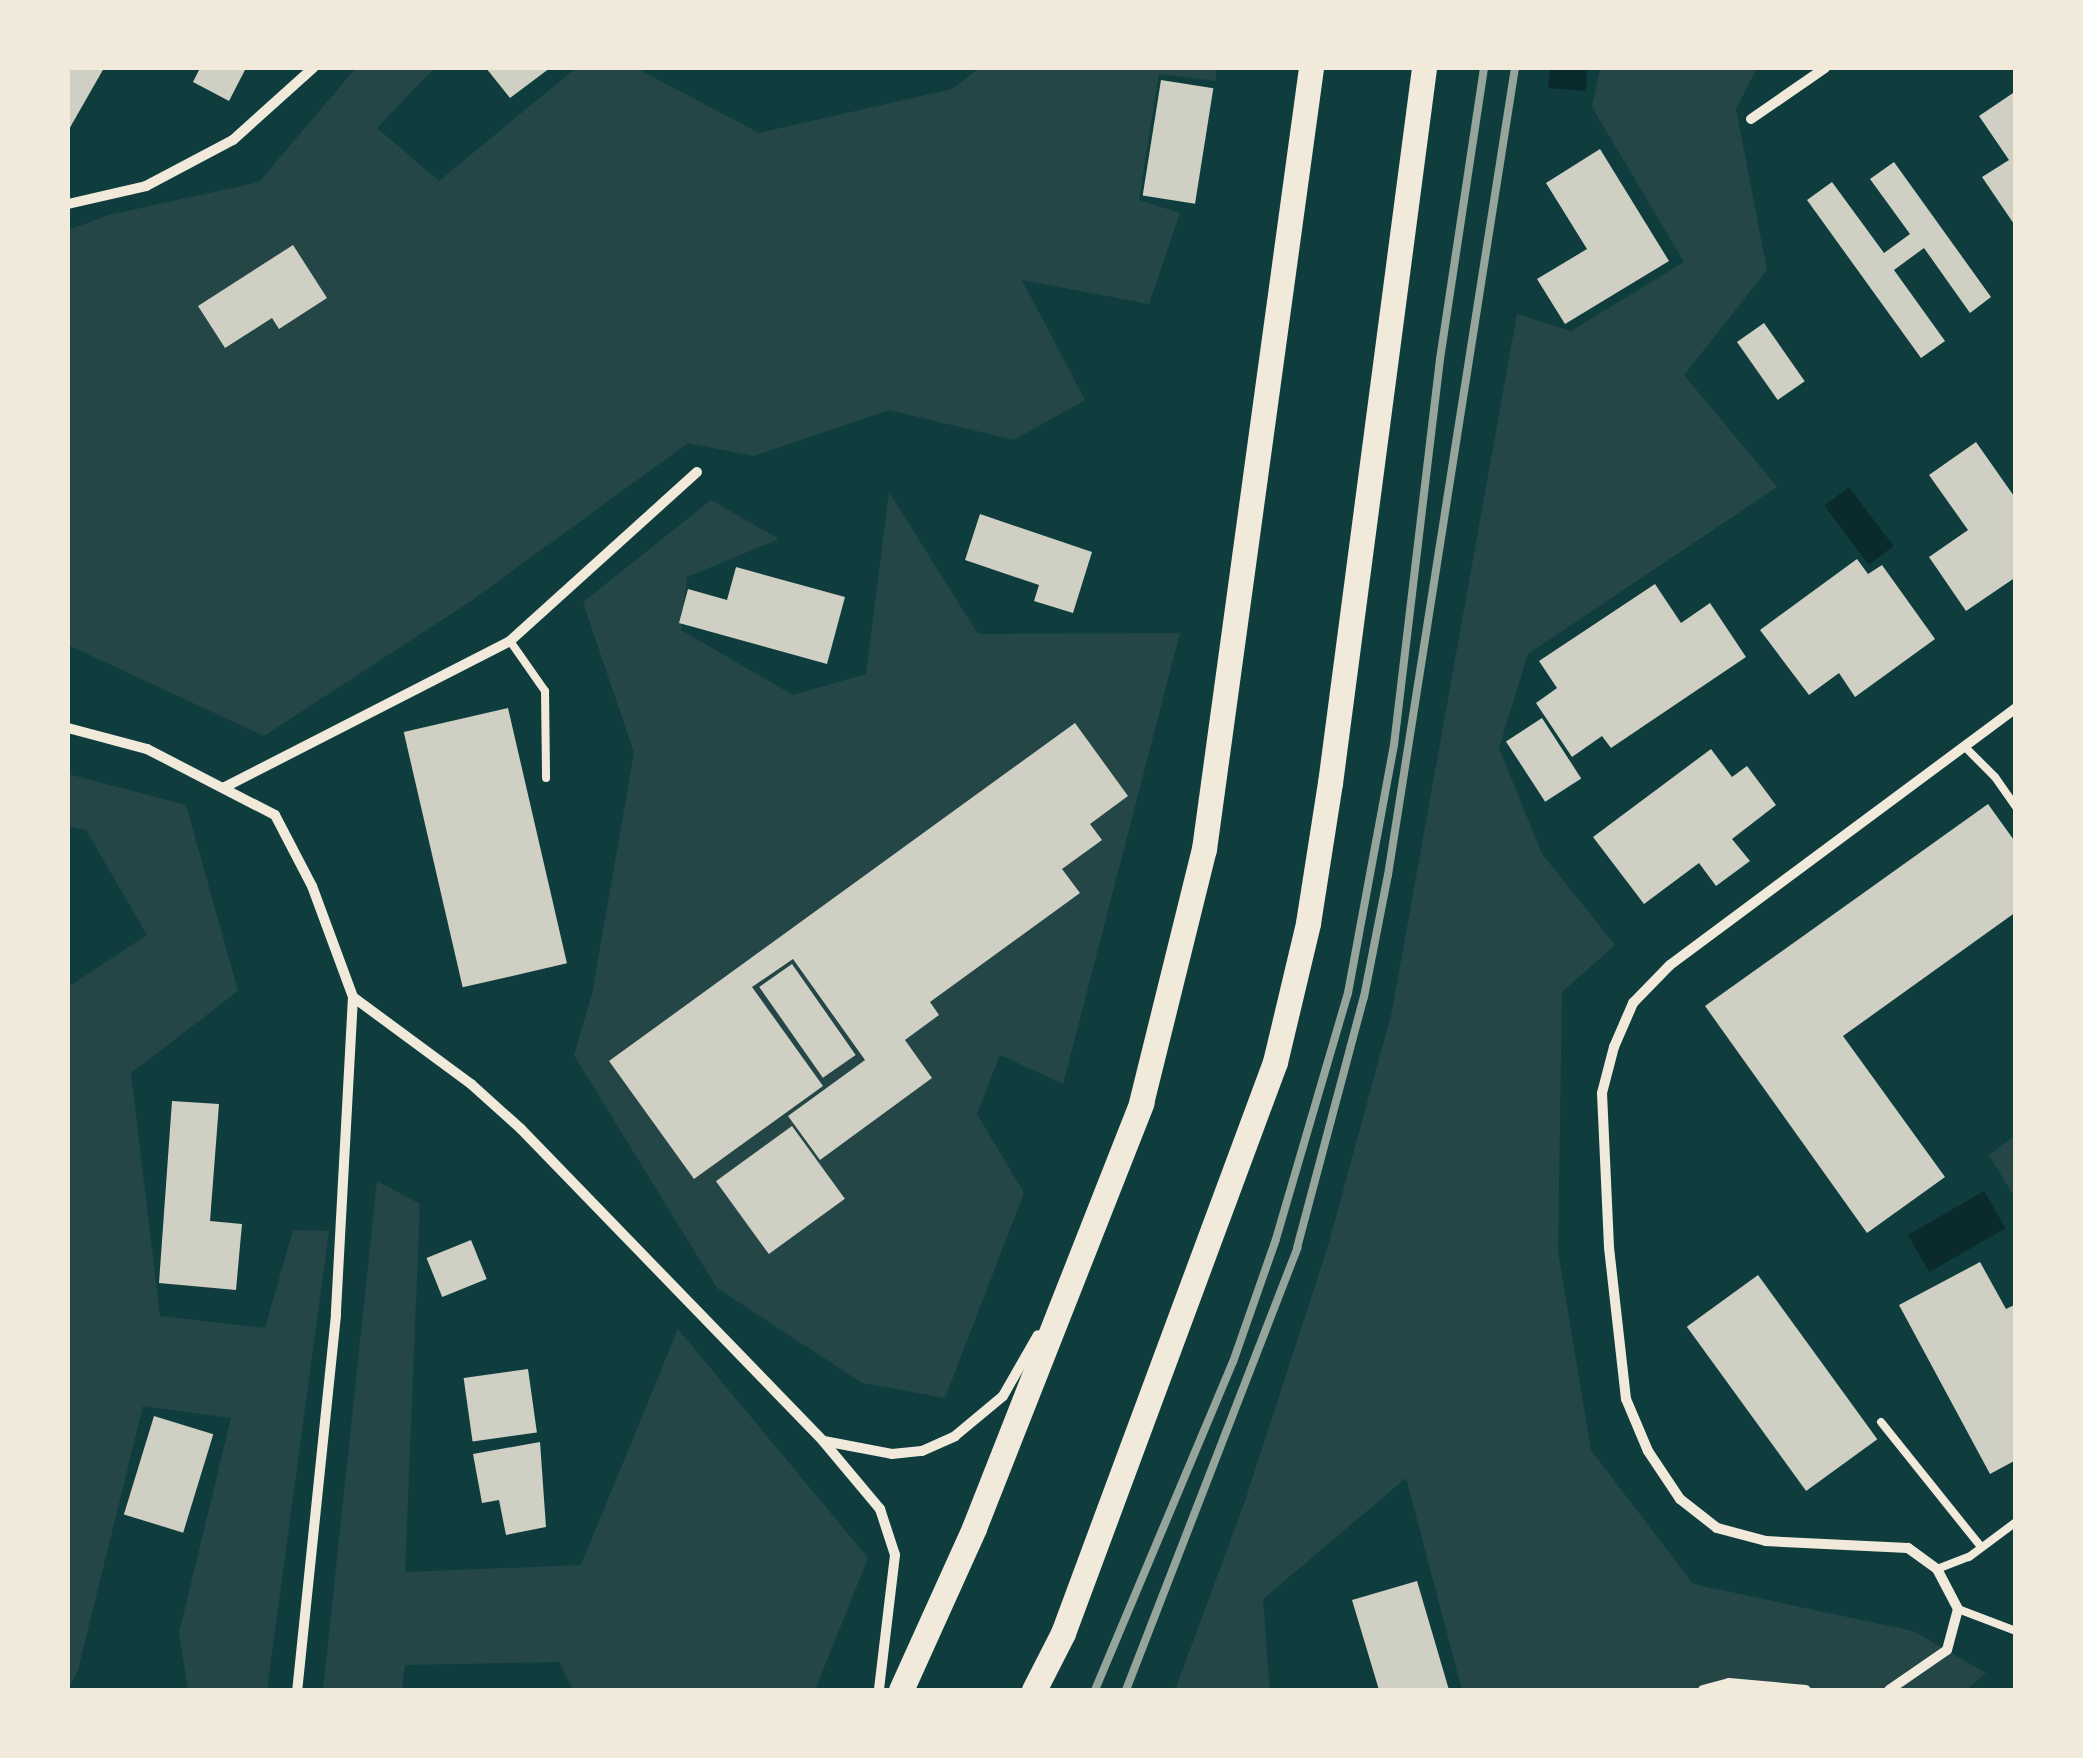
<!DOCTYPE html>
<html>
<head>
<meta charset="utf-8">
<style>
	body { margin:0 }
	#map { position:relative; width:2083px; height:1758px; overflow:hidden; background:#0f3d3e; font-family:Rubik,sans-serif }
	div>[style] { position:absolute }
	.green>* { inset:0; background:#244646 }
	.water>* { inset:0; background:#0a2a2b; transform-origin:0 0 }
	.building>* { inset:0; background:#cfcfc3; transform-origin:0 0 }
	.service>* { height:8px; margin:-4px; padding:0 4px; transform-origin:4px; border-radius:4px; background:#f1e9da }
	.minor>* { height:10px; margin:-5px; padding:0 5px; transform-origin:5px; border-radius:5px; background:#f1e9da }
	.primary>* { height:25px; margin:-12.5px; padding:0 12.5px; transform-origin:12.5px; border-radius:12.5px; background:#f1e9da }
	.rail>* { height:8px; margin:-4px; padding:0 4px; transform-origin:4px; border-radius:4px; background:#97a49c }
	span { translate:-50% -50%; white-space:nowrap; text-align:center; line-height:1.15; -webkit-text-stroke:8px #f1e9da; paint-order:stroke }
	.frame { position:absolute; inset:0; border:70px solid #f1e9da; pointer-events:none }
</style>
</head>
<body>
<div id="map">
	<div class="green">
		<i style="clip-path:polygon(356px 68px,434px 68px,377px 128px,439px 181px,576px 68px,636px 68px,759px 133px,952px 89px,979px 68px,1216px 68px,1216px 81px,1159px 74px,1139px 200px,1180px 213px,1149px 304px,1022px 280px,1085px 400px,1014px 440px,889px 410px,754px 456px,688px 443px,471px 601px,264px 736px,68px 645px,68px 230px,109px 215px,259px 182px)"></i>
		<i style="clip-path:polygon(1600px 68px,1757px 68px,1736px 109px,1767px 270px,1684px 375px,1777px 487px,1528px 654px,1499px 748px,1542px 854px,1615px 945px,1562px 992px,1558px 1251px,1591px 1450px,1693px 1584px,1913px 1631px,1986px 1673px,1966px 1690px,1462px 1690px,1406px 1478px,1263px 1599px,1270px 1690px,1175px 1690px,1244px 1504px,1328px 1246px,1392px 1011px,1517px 314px,1571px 331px,1684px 262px,1592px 107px)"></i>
		<i style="clip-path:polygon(889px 492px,978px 634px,1180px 633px,1063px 1084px,1000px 1055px,977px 1114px,1024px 1193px,945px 1398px,862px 1383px,717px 1288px,574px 1055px,592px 994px,634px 753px,583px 602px,711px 500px,779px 539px,687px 577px,681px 630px,793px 695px,866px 674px)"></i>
		<i style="clip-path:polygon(68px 774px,186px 805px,238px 991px,131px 1073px,160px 1316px,265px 1328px,293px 1230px,329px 1231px,267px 1690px,188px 1690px,179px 1633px,231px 1418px,143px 1406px,78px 1670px,68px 1690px,68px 987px,147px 935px,86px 830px,68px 826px)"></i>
		<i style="clip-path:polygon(2015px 1135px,2015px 1198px,1989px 1155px)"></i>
		<i style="clip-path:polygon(377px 1181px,420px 1204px,405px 1572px,581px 1565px,678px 1329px,868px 1558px,815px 1690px,573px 1690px,559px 1662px,405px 1665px,402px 1690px,323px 1690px)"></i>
	</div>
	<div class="water">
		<i style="clip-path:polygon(1550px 68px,1587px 68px,1586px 91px,1548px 88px)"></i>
		<i style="left:1849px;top:487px;width:74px;height:31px;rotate:53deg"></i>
		<i style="left:1984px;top:1191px;width:43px;height:88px;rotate:60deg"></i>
	</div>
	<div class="building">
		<i style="clip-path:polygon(68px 68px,104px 68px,68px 131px)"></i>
		<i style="clip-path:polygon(200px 68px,246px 68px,229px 101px,193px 82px)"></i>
		<i style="clip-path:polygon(486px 68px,550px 68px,510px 98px)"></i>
		<i style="left:1161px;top:80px;width:53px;height:117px;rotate:9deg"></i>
		<i style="clip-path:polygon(2016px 91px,2016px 227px,1982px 177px,2009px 160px,1979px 116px)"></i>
		<i style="clip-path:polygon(1600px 149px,1669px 261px,1565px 324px,1537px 279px,1587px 249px,1546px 183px)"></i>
		<i style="clip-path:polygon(1894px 162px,1991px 297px,1970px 313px,1924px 248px,1894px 270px,1945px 341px,1921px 358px,1807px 200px,1832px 182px,1884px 253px,1910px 234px,1870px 179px)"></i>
		<i style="clip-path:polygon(293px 245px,327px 298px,279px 329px,272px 318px,225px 348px,198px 306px)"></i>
		<i style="left:1764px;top:323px;width:71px;height:33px;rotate:55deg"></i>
		<i style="clip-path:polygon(1976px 442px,2016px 499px,2016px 577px,1966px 611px,1929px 557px,1968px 530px,1929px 475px)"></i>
		<i style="clip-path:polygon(980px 514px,1092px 552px,1073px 613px,1034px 601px,1039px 585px,965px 560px)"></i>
		<i style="clip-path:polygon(1857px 559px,1868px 574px,1882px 565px,1935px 639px,1855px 697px,1839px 673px,1809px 695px,1760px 630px)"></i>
		<i style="clip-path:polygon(736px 567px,845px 597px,827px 664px,679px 623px,688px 589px,727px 600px)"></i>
		<i style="clip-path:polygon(1655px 584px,1681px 623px,1710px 603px,1746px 657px,1611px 748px,1602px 736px,1572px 757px,1536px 703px,1557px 688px,1539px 661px)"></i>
		<i style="left:508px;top:708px;width:262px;height:107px;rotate:77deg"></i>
		<i style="left:1542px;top:718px;width:72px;height:43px;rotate:57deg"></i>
		<i style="clip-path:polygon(1075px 723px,1128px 796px,1090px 824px,1102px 840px,1062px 869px,1080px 893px,930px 1002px,939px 1015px,905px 1040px,932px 1078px,820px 1160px,788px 1116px,865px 1060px,793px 959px,752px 987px,823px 1086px,694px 1179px,609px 1061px)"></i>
		<i style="clip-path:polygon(1711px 749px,1732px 777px,1747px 766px,1776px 805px,1732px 839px,1750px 861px,1716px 886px,1699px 863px,1644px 904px,1593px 837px)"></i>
		<i style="clip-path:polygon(1988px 804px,2016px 843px,2016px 912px,1843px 1036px,1945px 1177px,1867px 1233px,1705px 1006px)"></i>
		<i style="left:792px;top:964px;width:111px;height:40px;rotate:55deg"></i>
		<i style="clip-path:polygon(172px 1101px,219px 1104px,210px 1221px,242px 1224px,236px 1290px,159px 1283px)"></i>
		<i style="left:792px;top:1126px;width:90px;height:94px;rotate:54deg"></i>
		<i style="left:471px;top:1240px;width:42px;height:48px;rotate:68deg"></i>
		<i style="clip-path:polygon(1980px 1262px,2006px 1309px,2016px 1304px,2016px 1460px,1990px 1474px,1899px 1305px)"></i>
		<i style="left:1758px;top:1275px;width:203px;height:88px;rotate:54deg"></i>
		<i style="left:528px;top:1369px;width:64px;height:65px;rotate:82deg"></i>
		<i style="left:154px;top:1416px;width:62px;height:103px;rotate:17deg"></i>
		<i style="clip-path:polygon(540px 1442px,546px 1527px,506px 1535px,499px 1500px,482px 1503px,473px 1454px)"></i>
		<i style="clip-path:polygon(1417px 1581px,1449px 1690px,1379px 1690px,1352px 1600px)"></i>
	</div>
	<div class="service">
		<i style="left:510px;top:641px;width:61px;rotate:55deg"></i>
		<i style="left:545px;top:691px;width:87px;rotate:89.3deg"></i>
		<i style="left:1964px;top:746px;width:44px;rotate:45deg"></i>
		<i style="left:1995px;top:777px;width:37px;rotate:55deg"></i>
		<i style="left:1881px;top:1422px;width:160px;rotate:51.3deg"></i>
		<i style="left:1937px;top:1569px;width:34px;rotate:-21deg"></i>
		<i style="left:1969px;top:1557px;width:59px;rotate:-36.7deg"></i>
		<i style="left:1958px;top:1609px;width:62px;rotate:20.8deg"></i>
	</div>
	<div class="minor">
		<i style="left:1751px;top:119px;width:90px;rotate:-34.6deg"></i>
		<i style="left:68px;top:204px;width:80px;rotate:-13deg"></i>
		<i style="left:146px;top:186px;width:98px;rotate:-27.9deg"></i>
		<i style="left:233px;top:140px;width:108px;rotate:-42deg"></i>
		<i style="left:68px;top:728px;width:82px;rotate:14.9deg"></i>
		<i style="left:147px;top:749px;width:144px;rotate:27.3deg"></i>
		<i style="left:275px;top:815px;width:80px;rotate:62.5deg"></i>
		<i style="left:312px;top:886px;width:118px;rotate:69.7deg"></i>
		<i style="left:353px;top:997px;width:318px;rotate:93.1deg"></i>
		<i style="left:336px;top:1315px;width:377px;rotate:95.9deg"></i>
		<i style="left:225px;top:787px;width:320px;rotate:-27.1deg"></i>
		<i style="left:510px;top:641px;width:252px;rotate:-42.1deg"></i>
		<i style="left:353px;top:997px;width:147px;rotate:36.4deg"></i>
		<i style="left:471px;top:1084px;width:67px;rotate:42deg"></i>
		<i style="left:521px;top:1129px;width:434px;rotate:45.9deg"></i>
		<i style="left:823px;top:1441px;width:89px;rotate:50deg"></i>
		<i style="left:880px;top:1509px;width:48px;rotate:71.9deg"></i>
		<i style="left:895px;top:1555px;width:136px;rotate:96.8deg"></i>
		<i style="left:824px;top:1441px;width:69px;rotate:10.8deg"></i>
		<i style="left:892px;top:1454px;width:30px;rotate:-6deg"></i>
		<i style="left:922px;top:1451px;width:36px;rotate:-24deg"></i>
		<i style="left:955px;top:1436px;width:62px;rotate:-39.8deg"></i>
		<i style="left:1003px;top:1396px;width:70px;rotate:-60.2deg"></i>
		<i style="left:1703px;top:1690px;width:27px;rotate:-15deg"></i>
		<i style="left:1729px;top:1683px;width:77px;rotate:5.2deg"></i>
		<i style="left:1889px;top:1690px;width:70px;rotate:-34.6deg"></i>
		<i style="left:1947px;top:1650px;width:42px;rotate:-75deg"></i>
		<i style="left:1958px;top:1609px;width:45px;rotate:-117.7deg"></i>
		<i style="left:1937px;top:1569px;width:36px;rotate:-144deg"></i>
		<i style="left:1908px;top:1548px;width:142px;rotate:-177.2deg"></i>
		<i style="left:1766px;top:1541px;width:51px;rotate:-165.1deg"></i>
		<i style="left:1717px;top:1528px;width:47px;rotate:-141.9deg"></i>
		<i style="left:1680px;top:1499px;width:58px;rotate:-123.7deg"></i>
		<i style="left:1648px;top:1451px;width:56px;rotate:-112.9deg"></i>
		<i style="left:1626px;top:1399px;width:153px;rotate:-96.4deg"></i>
		<i style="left:1609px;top:1247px;width:154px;rotate:-92.6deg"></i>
		<i style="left:1602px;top:1093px;width:48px;rotate:-75.4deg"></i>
		<i style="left:1614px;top:1047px;width:48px;rotate:-66.6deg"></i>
		<i style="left:1633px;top:1003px;width:53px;rotate:-45.8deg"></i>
		<i style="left:1670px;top:965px;width:431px;rotate:-36.6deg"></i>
	</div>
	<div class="primary">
		<i style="left:901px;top:1690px;width:178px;rotate:-65.7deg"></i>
		<i style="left:974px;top:1528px;width:457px;rotate:-68.5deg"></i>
		<i style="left:1141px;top:1103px;width:262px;rotate:-76.1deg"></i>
		<i style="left:1204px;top:849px;width:788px;rotate:-82.2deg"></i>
		<i style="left:1034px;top:1690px;width:64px;rotate:-63deg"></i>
		<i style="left:1063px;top:1633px;width:609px;rotate:-69.63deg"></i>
		<i style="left:1275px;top:1062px;width:143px;rotate:-76.6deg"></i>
		<i style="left:1308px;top:923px;width:142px;rotate:-81.1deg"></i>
		<i style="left:1330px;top:783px;width:721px;rotate:-82.51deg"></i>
	</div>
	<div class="rail">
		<i style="left:1095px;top:1690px;width:356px;rotate:-67.2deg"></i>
		<i style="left:1233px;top:1362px;width:130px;rotate:-70.7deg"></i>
		<i style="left:1276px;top:1239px;width:256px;rotate:-73.7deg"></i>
		<i style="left:1348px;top:993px;width:252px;rotate:-79.5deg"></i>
		<i style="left:1394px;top:745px;width:389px;rotate:-83.2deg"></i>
		<i style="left:1440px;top:359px;width:294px;rotate:-81.4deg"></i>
		<i style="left:1126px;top:1690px;width:474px;rotate:-68.8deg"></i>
		<i style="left:1297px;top:1248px;width:260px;rotate:-75.1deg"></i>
		<i style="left:1364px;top:997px;width:124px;rotate:-78.9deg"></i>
		<i style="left:1388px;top:875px;width:817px;rotate:-81.06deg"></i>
	</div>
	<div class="frame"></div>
</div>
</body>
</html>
